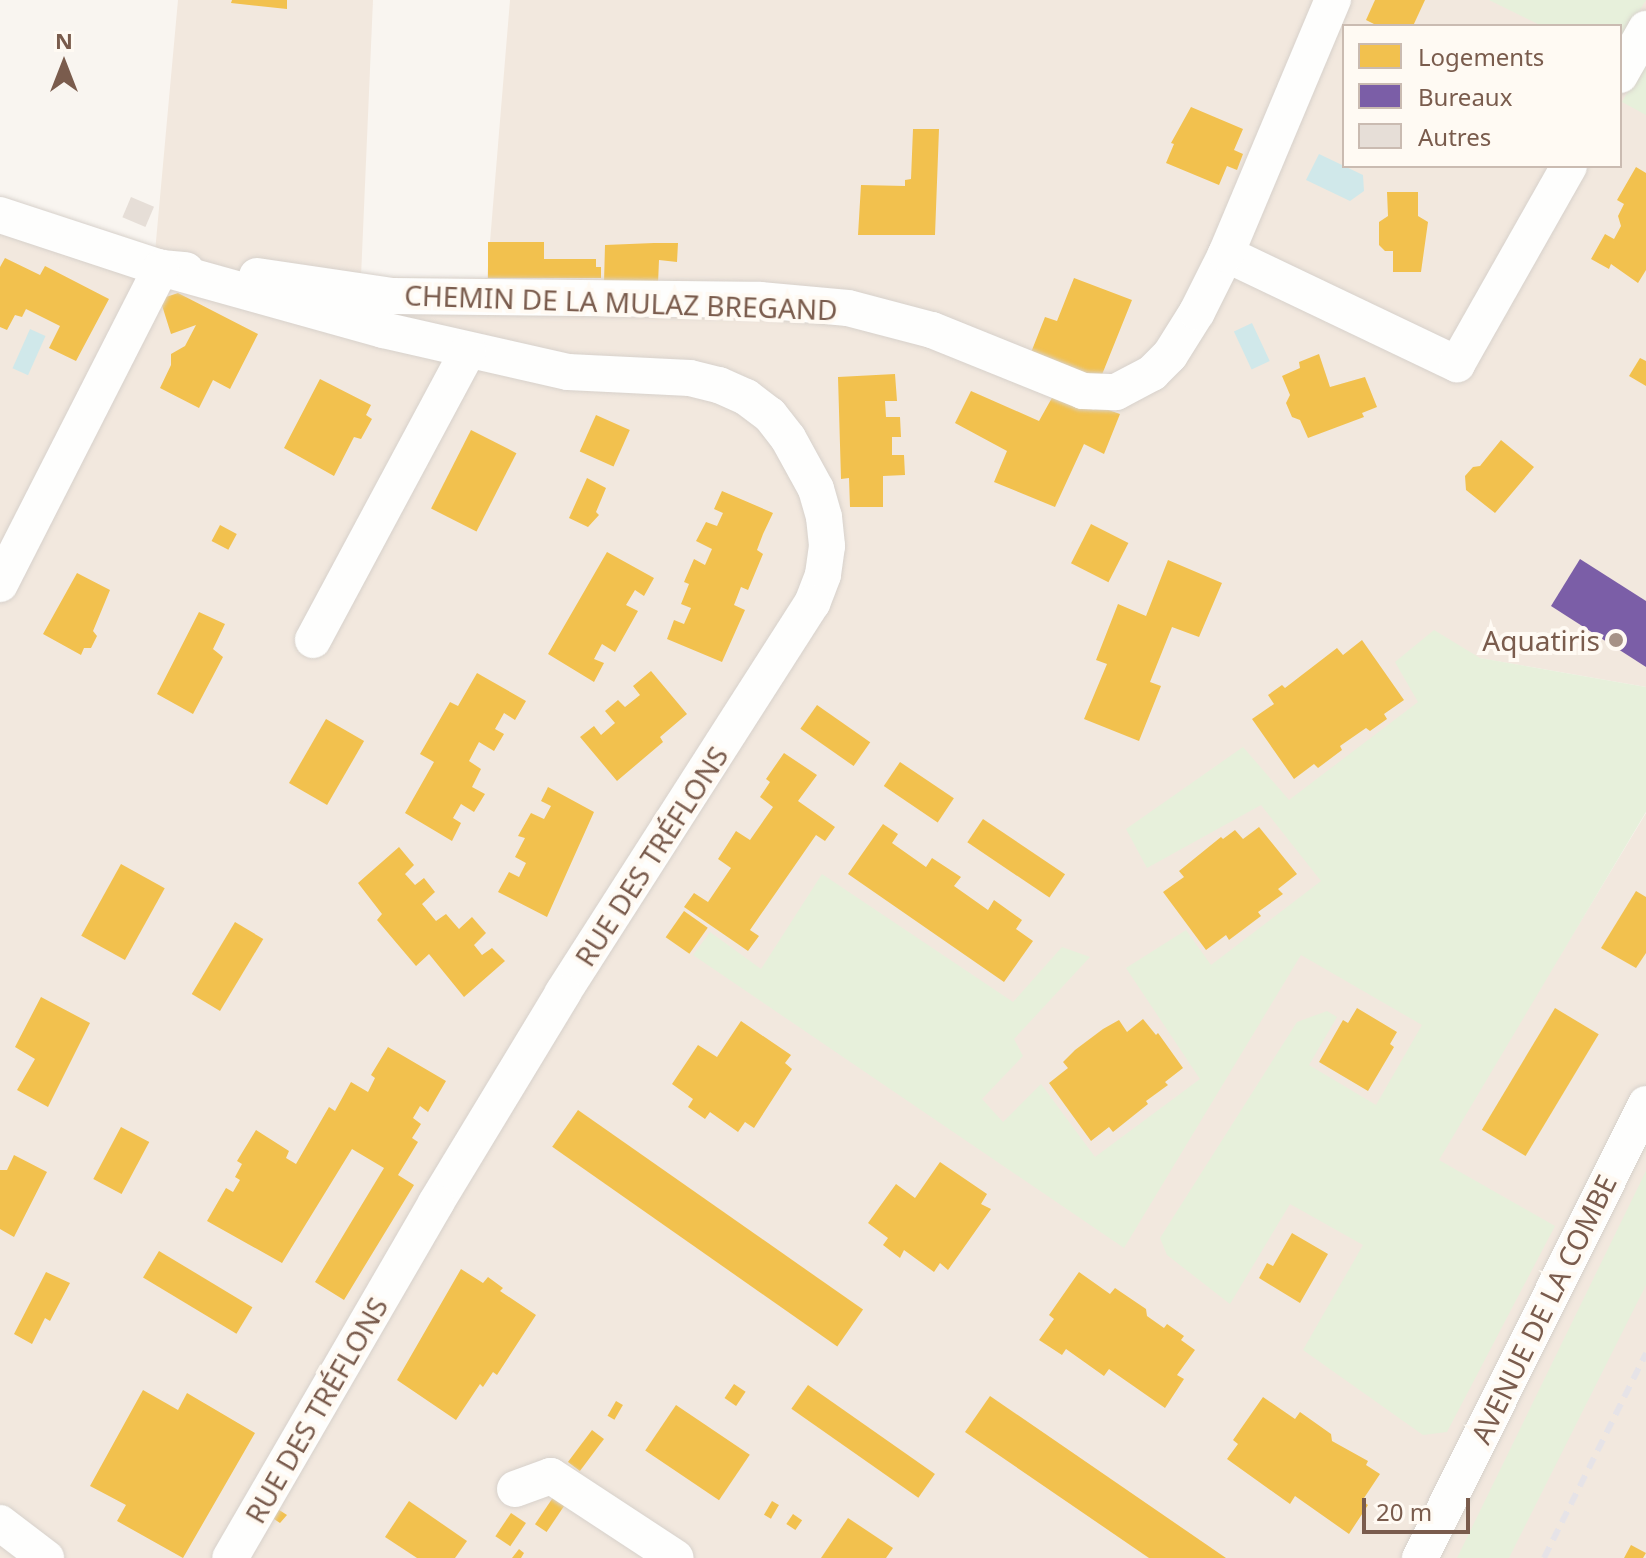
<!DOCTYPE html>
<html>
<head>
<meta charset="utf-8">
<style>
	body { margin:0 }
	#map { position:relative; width:1646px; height:1558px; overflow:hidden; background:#f9f5f0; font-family:"Noto Sans",sans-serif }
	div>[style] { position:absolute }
	.residential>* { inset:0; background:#f2e8de }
	.green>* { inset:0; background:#e7f0db }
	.water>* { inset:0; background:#d0e8ea; transform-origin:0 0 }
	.homes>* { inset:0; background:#f2c14e; transform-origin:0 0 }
	.offices>* { inset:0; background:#7b5ea7 }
	.building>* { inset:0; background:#e6ded7; transform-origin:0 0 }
	.roads { filter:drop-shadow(0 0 2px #d7d1cb) drop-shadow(0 0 2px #d7d1cb) }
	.minor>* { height:36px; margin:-18px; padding:0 18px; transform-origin:18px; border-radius:18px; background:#fefefd }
	.rail>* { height:6px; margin-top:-3px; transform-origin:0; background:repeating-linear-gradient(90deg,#e6e3e7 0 12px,transparent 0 20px) }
	.dots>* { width:22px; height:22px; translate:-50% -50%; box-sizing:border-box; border:4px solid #fffaf3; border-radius:50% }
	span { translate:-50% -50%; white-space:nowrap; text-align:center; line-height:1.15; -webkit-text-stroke:8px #fffaf3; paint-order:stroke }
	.street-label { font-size:28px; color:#7a5c4d }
	.poi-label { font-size:28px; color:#7a5c4d }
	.right { translate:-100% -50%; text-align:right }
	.legend { position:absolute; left:1342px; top:24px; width:280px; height:144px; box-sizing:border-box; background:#fffaf3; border:2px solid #cabbb1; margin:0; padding:10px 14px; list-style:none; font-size:24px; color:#7a5c4d }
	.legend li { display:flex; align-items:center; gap:16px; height:40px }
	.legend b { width:40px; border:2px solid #cabbb1 }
	.north { position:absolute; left:24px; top:24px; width:80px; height:80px; -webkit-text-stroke:6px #fffaf3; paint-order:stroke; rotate:0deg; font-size:22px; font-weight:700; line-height:32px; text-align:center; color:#7a5c4d }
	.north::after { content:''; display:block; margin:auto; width:28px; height:36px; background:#7a5c4d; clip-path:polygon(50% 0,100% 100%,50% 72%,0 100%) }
	.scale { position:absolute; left:1362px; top:1498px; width:108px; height:36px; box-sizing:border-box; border:4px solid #7a5c4d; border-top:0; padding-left:10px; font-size:24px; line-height:28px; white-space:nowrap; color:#7a5c4d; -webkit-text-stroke:6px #fffaf3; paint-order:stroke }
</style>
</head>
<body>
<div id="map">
	<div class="residential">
		<i style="clip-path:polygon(evenodd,178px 0,373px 0,361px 277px,487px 278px,510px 0,1646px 0,1646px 687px,1479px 658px,1498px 1058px,1646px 813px,1646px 1558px,0 1558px,0 201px,155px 252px,178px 0,1344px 26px,1620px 26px,1620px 166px,1344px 166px,1344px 26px)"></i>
	</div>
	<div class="green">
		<i style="clip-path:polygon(1489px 0,1646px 0,1620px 45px,1620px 26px,1542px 26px)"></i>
		<i style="clip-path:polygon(1646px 59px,1646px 115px,1622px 102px)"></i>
		<i style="clip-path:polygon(1434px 630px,1480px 658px,1646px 687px,1646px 812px,1439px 1160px,1555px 1226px,1447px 1432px,1423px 1435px,1303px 1350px,1363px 1245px,1290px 1204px,1230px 1304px,1167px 1255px,1160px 1238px,1297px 1022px,1327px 1011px,1337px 1017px,1309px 1065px,1376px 1105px,1422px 1025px,1301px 955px,1124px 1248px,693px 955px,710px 932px,761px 969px,822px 874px,1013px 1002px,1062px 947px,1090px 957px,1014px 1039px,1023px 1056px,982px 1099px,1003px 1122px,1041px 1084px,1095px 1157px,1200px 1079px,1126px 968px,1186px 930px,1211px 965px,1321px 881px,1261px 805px,1147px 868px,1126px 829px,1243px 747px,1289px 800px,1418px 702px,1395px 662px)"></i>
		<i style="clip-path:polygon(1646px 1171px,1646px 1285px,1509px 1558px,1457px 1558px)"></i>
	</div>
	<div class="water">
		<i style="clip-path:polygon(1319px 154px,1363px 175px,1364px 191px,1350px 201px,1306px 180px)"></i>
		<i style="left:1252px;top:323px;width:42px;height:20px;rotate:65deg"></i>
		<i style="left:30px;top:329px;width:17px;height:43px;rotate:24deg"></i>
	</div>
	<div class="homes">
		<i style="clip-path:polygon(232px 0,287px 0,287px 9px,231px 3px)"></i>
		<i style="clip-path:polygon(1375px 0,1425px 0,1413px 26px,1378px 26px,1366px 20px)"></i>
		<i style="clip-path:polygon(1191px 107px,1243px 129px,1234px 150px,1243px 154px,1237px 170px,1227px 166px,1219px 185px,1166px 163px,1174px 144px,1171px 143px)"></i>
		<i style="clip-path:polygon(913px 129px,939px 129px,935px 235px,858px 235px,861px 185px,905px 186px,905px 180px,911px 179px)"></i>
		<i style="clip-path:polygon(1636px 167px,1646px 173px,1646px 270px,1638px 283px,1611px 264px,1609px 269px,1591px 259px,1605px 234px,1614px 239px,1621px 226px,1618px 216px,1624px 204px,1617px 200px)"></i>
		<i style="clip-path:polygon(1387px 192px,1418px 192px,1418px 216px,1428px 222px,1421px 272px,1393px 272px,1393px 251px,1385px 251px,1379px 245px,1379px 222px,1388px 216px)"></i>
		<i style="clip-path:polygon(488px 242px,544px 242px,544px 259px,596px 259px,596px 267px,601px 267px,601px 278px,488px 278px)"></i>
		<i style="clip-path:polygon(654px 243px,678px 243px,677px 262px,659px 260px,658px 284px,604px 283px,605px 245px)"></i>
		<i style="clip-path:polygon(5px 258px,40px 275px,45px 266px,109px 299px,76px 361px,49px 348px,60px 326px,26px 309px,22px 317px,15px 315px,7px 330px,0 327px,0 267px)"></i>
		<i style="clip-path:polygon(1074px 278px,1132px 300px,1099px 382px,1030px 355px,1045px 317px,1057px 321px)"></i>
		<i style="clip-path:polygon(178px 293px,258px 334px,230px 389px,213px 380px,199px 408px,160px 388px,171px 365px,171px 354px,185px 346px,196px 325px,171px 334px,160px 299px)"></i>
		<i style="clip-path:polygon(1319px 354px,1330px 387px,1365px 377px,1377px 407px,1362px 413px,1364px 417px,1308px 438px,1300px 420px,1292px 417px,1286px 403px,1290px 395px,1282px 376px,1300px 368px,1299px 362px)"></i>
		<i style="clip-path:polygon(1640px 358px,1646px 361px,1646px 386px,1629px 376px)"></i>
		<i style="clip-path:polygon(895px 374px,897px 401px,885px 401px,886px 417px,900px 417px,901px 437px,892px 437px,892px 455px,904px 455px,905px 475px,883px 476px,883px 507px,850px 507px,849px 478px,841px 479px,838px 377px)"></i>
		<i style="clip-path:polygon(320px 379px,371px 405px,366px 415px,372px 419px,361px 439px,354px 437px,334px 476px,284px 448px)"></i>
		<i style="clip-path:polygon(971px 391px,1039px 421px,1053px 396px,1094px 410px,1097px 406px,1120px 414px,1104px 454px,1084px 444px,1055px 507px,994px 482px,1007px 451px,955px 423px)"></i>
		<i style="left:596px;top:415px;width:37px;height:40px;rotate:24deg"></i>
		<i style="left:471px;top:430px;width:51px;height:88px;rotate:27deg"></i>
		<i style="clip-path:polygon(1501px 440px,1534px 467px,1495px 513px,1466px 490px,1465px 476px,1473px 467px,1480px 466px)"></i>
		<i style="clip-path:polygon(587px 478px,606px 488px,596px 512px,599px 515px,588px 527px,569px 518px)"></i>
		<i style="clip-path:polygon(722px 491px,773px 513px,763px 534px,757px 550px,763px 554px,748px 590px,741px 587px,734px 605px,745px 610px,722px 662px,667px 639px,674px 620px,684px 624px,691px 608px,681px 604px,689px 584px,684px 582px,694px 559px,705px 565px,712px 549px,696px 541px,706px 522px,717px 526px,723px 513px,714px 509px)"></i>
		<i style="left:1091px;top:524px;width:42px;height:44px;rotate:27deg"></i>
		<i style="left:220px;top:525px;width:19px;height:18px;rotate:28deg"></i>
		<i style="clip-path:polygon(607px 552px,654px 578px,644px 596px,635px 590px,626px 605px,638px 611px,615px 652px,602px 644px,594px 659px,604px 663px,594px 682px,548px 654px)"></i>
		<i style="clip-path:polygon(1168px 560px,1222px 583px,1199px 637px,1172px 627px,1150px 682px,1161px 686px,1139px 741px,1084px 719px,1107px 664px,1096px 660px,1118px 604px,1146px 616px)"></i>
		<i style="clip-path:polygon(77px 573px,110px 590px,93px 631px,97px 636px,91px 648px,84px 648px,81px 655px,43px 634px)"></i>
		<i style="clip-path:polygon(199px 612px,225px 624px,213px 649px,223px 657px,193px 714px,157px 694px)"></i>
		<i style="clip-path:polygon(1362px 640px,1404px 700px,1384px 714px,1387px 719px,1370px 731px,1366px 728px,1340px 746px,1342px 750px,1318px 768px,1314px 764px,1294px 779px,1252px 719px,1274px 704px,1268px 695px,1282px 685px,1285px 688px,1337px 648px,1343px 655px)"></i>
		<i style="clip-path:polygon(651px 671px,687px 714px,660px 737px,663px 742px,617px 781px,580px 737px,594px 726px,601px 735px,615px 723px,605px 711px,618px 700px,625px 707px,640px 695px,633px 686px)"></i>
		<i style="clip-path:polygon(477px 673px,526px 701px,515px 720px,504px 713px,495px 729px,504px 734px,494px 751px,479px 742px,469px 761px,481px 769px,472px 787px,485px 794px,474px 812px,461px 804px,453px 818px,461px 823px,452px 841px,405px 813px,434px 762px,420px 754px,450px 702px,458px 706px)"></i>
		<i style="left:817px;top:705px;width:65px;height:29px;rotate:35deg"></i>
		<i style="left:326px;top:719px;width:44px;height:74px;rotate:30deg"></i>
		<i style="clip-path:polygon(784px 753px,817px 775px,798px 801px,835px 827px,825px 841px,816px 835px,750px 930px,759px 936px,748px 951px,684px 907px,694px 893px,708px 902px,731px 868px,718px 859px,736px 831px,750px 840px,773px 807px,760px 797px,770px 782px,766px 779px)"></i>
		<i style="left:900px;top:762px;width:65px;height:29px;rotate:34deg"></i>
		<i style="clip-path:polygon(548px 787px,594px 812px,547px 917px,498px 892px,509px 872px,519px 877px,526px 863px,515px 857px,525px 838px,518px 836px,531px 813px,544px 819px,551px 806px,541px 801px)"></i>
		<i style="left:983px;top:819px;width:99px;height:28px;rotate:34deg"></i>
		<i style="clip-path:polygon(883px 824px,898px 834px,892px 843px,926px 867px,932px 858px,961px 877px,954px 886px,988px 910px,994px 900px,1022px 920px,1016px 929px,1033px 941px,1004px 982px,848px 874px)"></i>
		<i style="clip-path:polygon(1259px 827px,1297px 874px,1278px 889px,1283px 894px,1258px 912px,1261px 916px,1229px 940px,1226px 935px,1206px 950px,1163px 892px,1184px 877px,1179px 871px,1221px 837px,1223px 839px,1235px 830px,1243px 839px)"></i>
		<i style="clip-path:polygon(399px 847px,414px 865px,405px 874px,415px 885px,424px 878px,435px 892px,422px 904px,436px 921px,446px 914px,459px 929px,472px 917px,486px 933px,474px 945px,482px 955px,492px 948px,505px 961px,464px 997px,429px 954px,416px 966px,377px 920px,382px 914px,358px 883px)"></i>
		<i style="left:121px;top:864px;width:50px;height:82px;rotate:29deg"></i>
		<i style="clip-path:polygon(1636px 891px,1646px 897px,1646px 953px,1636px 968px,1601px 948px)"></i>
		<i style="left:684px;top:911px;width:29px;height:32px;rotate:35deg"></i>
		<i style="left:235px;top:922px;width:33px;height:84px;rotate:31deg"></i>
		<i style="clip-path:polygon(41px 997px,90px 1023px,48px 1107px,17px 1090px,35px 1059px,15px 1047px)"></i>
		<i style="clip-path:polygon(1357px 1008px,1397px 1032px,1390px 1044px,1394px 1047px,1368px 1091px,1319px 1062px,1343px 1020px,1348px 1023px)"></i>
		<i style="left:1555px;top:1008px;width:51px;height:142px;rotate:31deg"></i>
		<i style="clip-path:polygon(1143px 1019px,1156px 1035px,1158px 1033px,1183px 1068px,1165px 1082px,1168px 1085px,1146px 1101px,1148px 1104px,1113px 1132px,1109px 1127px,1091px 1141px,1049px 1083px,1068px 1068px,1063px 1062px,1075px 1050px,1103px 1029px,1119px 1020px,1127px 1032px)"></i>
		<i style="clip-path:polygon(741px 1021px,791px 1055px,785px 1063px,792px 1069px,754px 1128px,745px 1122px,738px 1132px,710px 1112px,705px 1119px,688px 1107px,693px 1099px,672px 1084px,698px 1045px,717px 1057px)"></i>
		<i style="clip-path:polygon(388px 1047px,446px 1081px,428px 1112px,420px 1106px,413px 1118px,421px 1124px,412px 1138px,418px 1142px,398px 1175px,414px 1185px,344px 1300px,315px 1282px,384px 1168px,352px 1149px,282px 1263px,207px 1221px,226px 1188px,233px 1192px,240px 1180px,235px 1177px,242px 1164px,237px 1161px,256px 1130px,289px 1151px,286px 1158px,296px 1164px,329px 1107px,335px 1111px,351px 1082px,368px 1092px,375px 1078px,371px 1075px)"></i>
		<i style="left:578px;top:1110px;width:348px;height:45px;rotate:35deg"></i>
		<i style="left:121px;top:1127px;width:32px;height:59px;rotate:28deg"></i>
		<i style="clip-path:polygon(14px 1155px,47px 1172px,14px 1237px,0 1229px,0 1170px,7px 1170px)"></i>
		<i style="clip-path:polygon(940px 1162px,987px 1194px,981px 1204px,991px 1209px,948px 1270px,940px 1263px,934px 1272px,904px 1250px,900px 1258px,883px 1245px,888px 1238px,868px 1223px,896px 1184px,915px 1198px)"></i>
		<i style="clip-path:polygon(1292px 1233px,1328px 1254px,1300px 1303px,1259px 1278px,1267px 1263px,1273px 1266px)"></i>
		<i style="left:159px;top:1251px;width:109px;height:31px;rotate:31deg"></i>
		<i style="clip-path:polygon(461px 1269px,483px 1283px,488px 1277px,503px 1288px,500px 1291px,536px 1315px,497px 1375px,493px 1372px,483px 1387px,480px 1384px,456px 1420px,397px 1380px)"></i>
		<i style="clip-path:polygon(46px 1272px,70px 1283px,50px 1321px,45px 1318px,32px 1344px,14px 1334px)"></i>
		<i style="clip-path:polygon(1079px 1272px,1110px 1294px,1115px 1288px,1146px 1309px,1147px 1316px,1164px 1328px,1167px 1324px,1184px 1336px,1181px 1340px,1195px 1350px,1177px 1375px,1184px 1379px,1165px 1408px,1109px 1369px,1104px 1376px,1066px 1349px,1062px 1355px,1039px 1340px,1054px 1319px,1049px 1315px)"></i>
		<i style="left:734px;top:1384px;width:14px;height:17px;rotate:34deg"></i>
		<i style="left:808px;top:1385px;width:155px;height:29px;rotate:35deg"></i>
		<i style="clip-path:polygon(143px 1390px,178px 1410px,187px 1393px,255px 1433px,183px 1558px,117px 1521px,126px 1505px,90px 1486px)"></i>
		<i style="clip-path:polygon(990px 1396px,1226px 1558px,1149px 1558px,965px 1432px)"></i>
		<i style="clip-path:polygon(1263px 1397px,1295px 1419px,1300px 1412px,1331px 1434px,1332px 1441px,1368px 1461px,1366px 1465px,1380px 1474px,1362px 1501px,1368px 1505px,1349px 1534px,1295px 1496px,1290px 1504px,1227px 1459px,1238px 1444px,1233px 1440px)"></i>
		<i style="left:616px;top:1401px;width:8px;height:17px;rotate:30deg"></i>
		<i style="left:676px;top:1405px;width:89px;height:55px;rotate:34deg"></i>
		<i style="left:592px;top:1430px;width:15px;height:40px;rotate:37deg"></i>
		<i style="left:554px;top:1496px;width:14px;height:34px;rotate:34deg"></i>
		<i style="clip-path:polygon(409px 1501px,467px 1541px,455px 1558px,417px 1558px,385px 1537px)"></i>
		<i style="left:772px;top:1501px;width:8px;height:16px;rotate:30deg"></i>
		<i style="clip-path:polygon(273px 1506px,287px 1515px,280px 1523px,268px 1515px)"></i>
		<i style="left:511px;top:1513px;width:18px;height:28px;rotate:34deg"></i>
		<i style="left:793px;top:1514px;width:11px;height:12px;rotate:34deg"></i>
		<i style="clip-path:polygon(848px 1518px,893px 1548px,886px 1558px,821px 1558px)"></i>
		<i style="clip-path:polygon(1631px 1545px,1646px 1553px,1643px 1558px,1624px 1558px)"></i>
		<i style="clip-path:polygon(519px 1549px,524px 1553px,521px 1558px,512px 1558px)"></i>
	</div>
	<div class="offices">
		<i style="clip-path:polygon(1580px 559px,1646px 601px,1646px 667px,1551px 606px)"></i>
	</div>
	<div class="building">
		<i style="left:131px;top:197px;width:25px;height:22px;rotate:23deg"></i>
	</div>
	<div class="roads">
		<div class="minor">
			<i style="left:1620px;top:75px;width:53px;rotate:-60.5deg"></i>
			<i style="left:0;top:215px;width:169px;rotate:18.2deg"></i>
			<i style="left:161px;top:268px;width:25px;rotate:5deg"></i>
			<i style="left:1226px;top:254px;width:256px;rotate:25.5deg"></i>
			<i style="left:1457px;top:364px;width:227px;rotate:-60.5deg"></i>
			<i style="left:161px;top:268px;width:230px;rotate:15.6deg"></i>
			<i style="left:383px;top:330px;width:190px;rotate:12.8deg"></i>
			<i style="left:568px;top:372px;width:122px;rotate:2.8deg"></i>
			<i style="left:690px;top:378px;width:30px;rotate:14deg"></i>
			<i style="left:719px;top:385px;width:30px;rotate:24deg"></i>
			<i style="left:746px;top:397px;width:30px;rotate:37deg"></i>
			<i style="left:770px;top:415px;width:29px;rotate:52deg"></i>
			<i style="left:788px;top:438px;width:58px;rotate:61.2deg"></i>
			<i style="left:816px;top:489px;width:29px;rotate:74deg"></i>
			<i style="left:824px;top:517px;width:29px;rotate:84deg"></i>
			<i style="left:827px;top:546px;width:29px;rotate:98deg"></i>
			<i style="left:823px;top:575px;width:30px;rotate:111deg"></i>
			<i style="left:812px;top:603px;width:463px;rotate:122.6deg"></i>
			<i style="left:563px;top:993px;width:245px;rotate:121.2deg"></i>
			<i style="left:436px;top:1203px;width:410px;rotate:120.1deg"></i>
			<i style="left:257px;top:276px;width:137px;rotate:8.4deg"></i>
			<i style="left:393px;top:296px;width:367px;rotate:0.6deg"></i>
			<i style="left:760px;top:300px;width:88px;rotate:5.2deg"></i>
			<i style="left:848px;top:308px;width:87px;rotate:14.7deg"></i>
			<i style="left:932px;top:330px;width:163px;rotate:22deg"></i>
			<i style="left:1083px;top:391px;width:33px;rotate:2deg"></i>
			<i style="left:1116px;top:392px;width:41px;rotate:-27.8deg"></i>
			<i style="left:1152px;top:373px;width:25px;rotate:-45deg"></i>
			<i style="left:1170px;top:355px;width:51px;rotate:-57.9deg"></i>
			<i style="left:1197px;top:312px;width:65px;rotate:-63.4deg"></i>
			<i style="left:1226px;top:254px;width:276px;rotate:-67.2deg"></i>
			<i style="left:0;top:584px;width:355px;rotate:-63deg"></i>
			<i style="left:313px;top:640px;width:328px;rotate:-61.8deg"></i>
			<i style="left:515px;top:1489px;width:38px;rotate:-20deg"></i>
			<i style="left:551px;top:1476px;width:149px;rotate:33.3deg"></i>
			<i style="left:0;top:1523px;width:58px;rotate:37.3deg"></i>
			<i style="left:1420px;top:1558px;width:507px;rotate:-63.54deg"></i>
		</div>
	</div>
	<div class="rail">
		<i style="left:1544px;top:1558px;width:229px;rotate:-63.5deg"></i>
	</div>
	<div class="dots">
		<i style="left:1616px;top:640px;background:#a69286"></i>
	</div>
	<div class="street-label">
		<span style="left:621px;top:302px;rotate:2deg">CHEMIN DE LA MULAZ BREGAND</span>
		<span style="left:651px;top:856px;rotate:-57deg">RUE DES TRÉFLONS</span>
		<span style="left:1543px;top:1309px;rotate:-64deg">AVENUE DE LA COMBE</span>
		<span style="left:316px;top:1410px;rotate:-60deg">RUE DES TRÉFLONS</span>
	</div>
	<div class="poi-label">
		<span class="right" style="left:1600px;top:640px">Aquatiris</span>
	</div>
	<ul class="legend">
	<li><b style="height:22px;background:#f2c14e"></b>Logements</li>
	<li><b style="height:22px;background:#7b5ea7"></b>Bureaux</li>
	<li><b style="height:22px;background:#e6ded7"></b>Autres</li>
	</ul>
	<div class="north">N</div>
	<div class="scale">20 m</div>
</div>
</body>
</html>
